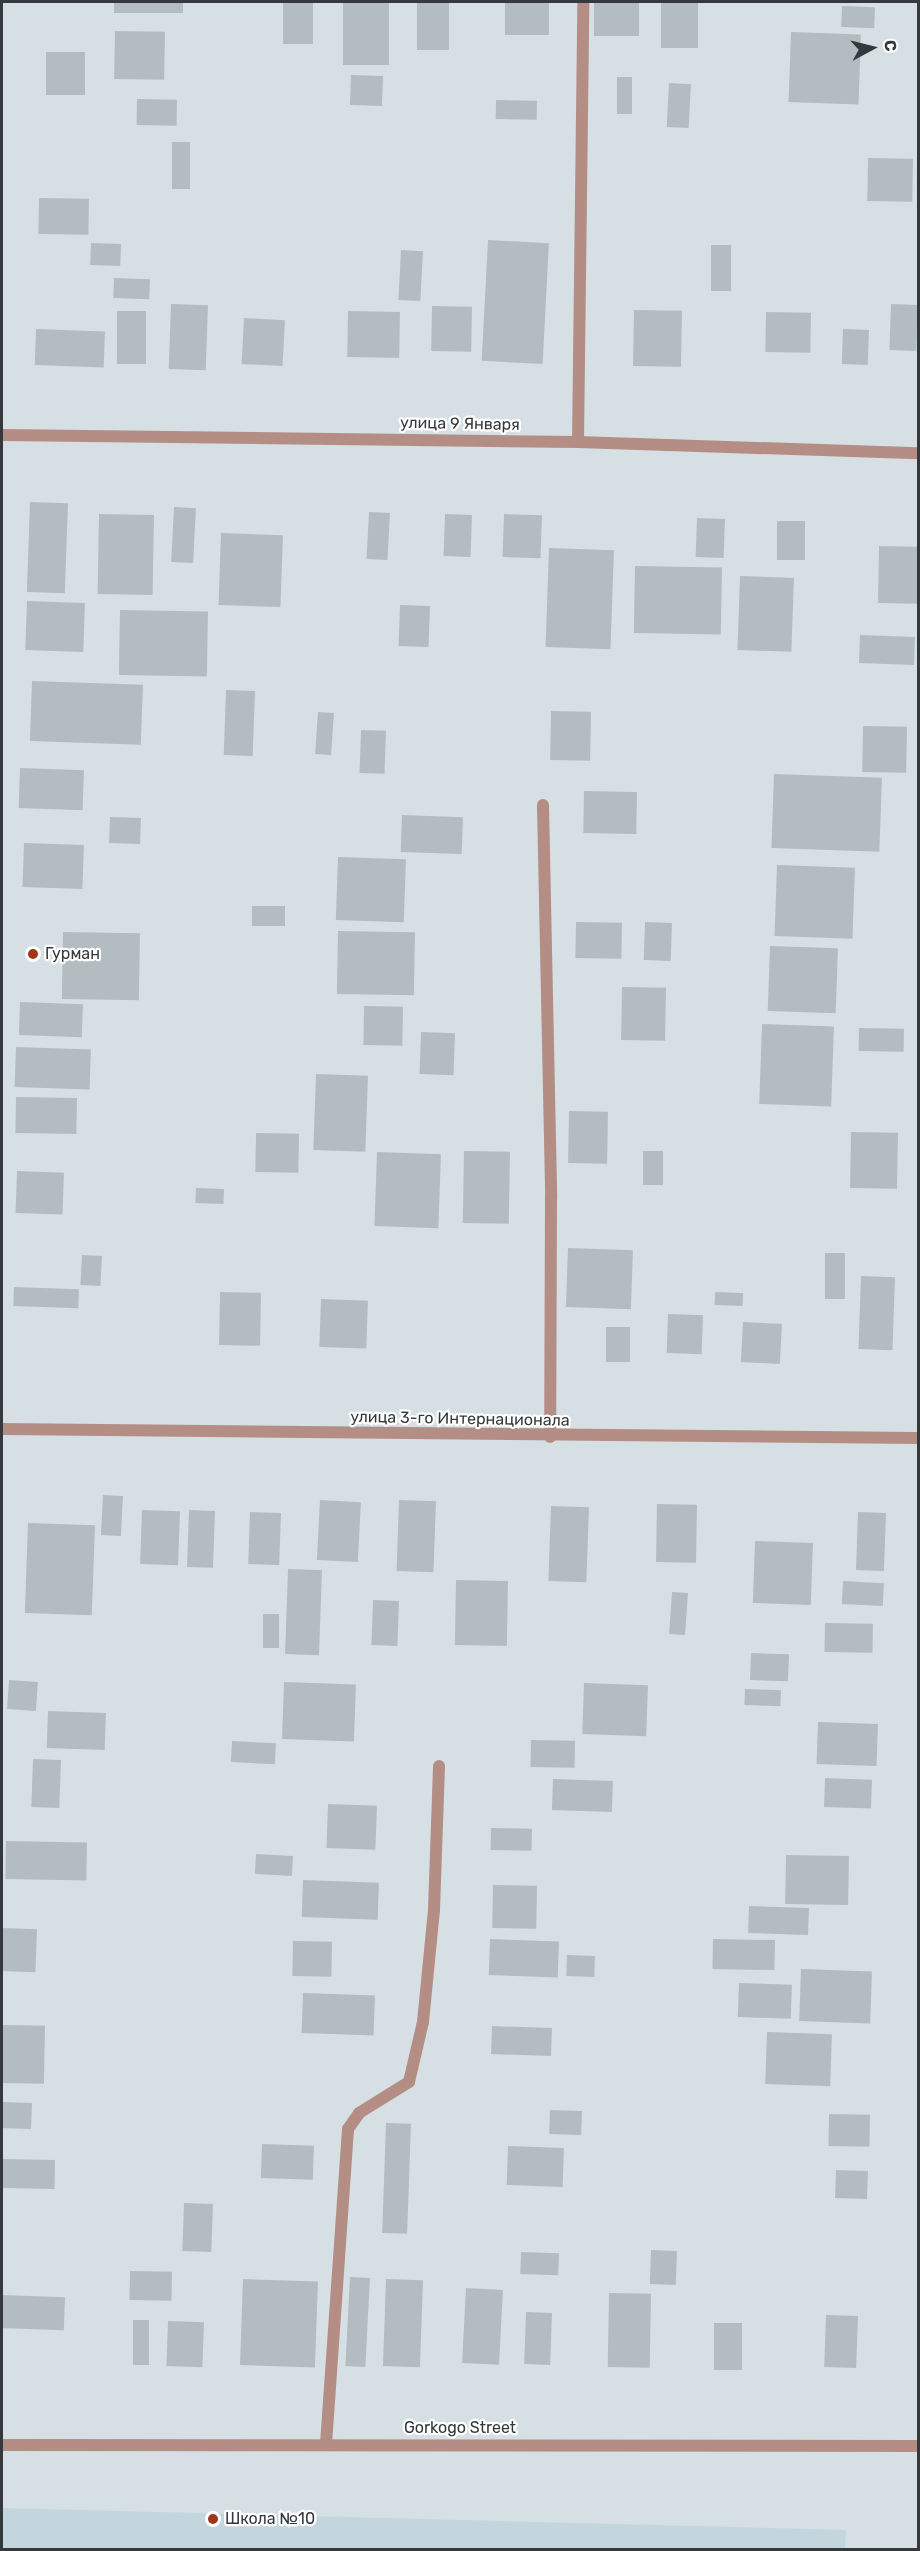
<!DOCTYPE html>
<html>
<head>
<meta charset="utf-8">
<style>
	body { margin:0 }
	#map { position:relative; width:920px; height:2551px; overflow:hidden; background:#d6e0e4; font-family:Rubik,sans-serif }
	div>[style] { position:absolute }
	.built>* { inset:0; background:#c3d6dd }
	.building>* { inset:0; background:#b3bdc1; transform-origin:0 0 }
	.lane>* { height:12px; margin:-6px; padding:0 6px; transform-origin:6px; border-radius:6px; background:#b48e84 }
	.street>* { height:12px; margin:-6px; padding:0 6px; transform-origin:6px; border-radius:6px; background:#b48e84 }
	.dots>* { width:16px; height:16px; translate:-50% -50%; box-sizing:border-box; border:3px solid #fff; border-radius:50% }
	span { translate:-50% -50%; white-space:nowrap; text-align:center; line-height:1.15; -webkit-text-stroke:4.5px #fff; paint-order:stroke }
	.street-label { font-size:16px; color:#35393b }
	.poi-label { font-size:16px; color:#35393b }
	.left { translate:0 -50%; text-align:left }
	.frame { position:absolute; inset:0; border:3px solid #35393b; pointer-events:none }
	.north { position:absolute; left:842px; top:18px; width:60px; height:60px; -webkit-text-stroke:4px #fff; paint-order:stroke; rotate:83deg; font-size:16px; font-weight:700; line-height:24px; text-align:center; color:#35393b }
	.north::after { content:''; display:block; margin:auto; width:21px; height:27px; background:#35393b; clip-path:polygon(50% 0,100% 100%,50% 72%,0 100%) }
</style>
</head>
<body>
<div id="map">
	<div class="built">
		<i style="clip-path:polygon(2px 2508px,846px 2530px,845px 2549px,2px 2550px)"></i>
	</div>
	<div class="building">
		<i style="left:114px;top:2px;width:69px;height:11px"></i>
		<i style="left:283px;top:2px;width:30px;height:42px"></i>
		<i style="left:343px;top:2px;width:46px;height:63px"></i>
		<i style="left:417px;top:2px;width:32px;height:48px"></i>
		<i style="left:505px;top:2px;width:44px;height:33px"></i>
		<i style="left:594px;top:2px;width:45px;height:34px"></i>
		<i style="left:661px;top:2px;width:37px;height:46px"></i>
		<i style="left:842px;top:6px;width:33px;height:21px;rotate:2deg"></i>
		<i style="left:115px;top:31px;width:50px;height:48px;rotate:1deg"></i>
		<i style="left:791px;top:32px;width:70px;height:70px;rotate:2deg"></i>
		<i style="left:46px;top:52px;width:39px;height:43px"></i>
		<i style="left:351px;top:75px;width:32px;height:30px;rotate:2deg"></i>
		<i style="left:617px;top:77px;width:15px;height:37px"></i>
		<i style="left:669px;top:83px;width:22px;height:44px;rotate:3deg"></i>
		<i style="left:137px;top:99px;width:40px;height:26px;rotate:1deg"></i>
		<i style="left:496px;top:100px;width:41px;height:19px;rotate:1deg"></i>
		<i style="left:172px;top:142px;width:18px;height:47px"></i>
		<i style="left:868px;top:158px;width:45px;height:43px;rotate:1deg"></i>
		<i style="left:39px;top:198px;width:50px;height:36px;rotate:1deg"></i>
		<i style="left:488px;top:240px;width:61px;height:121px;rotate:3deg"></i>
		<i style="left:91px;top:243px;width:30px;height:22px;rotate:2deg"></i>
		<i style="left:711px;top:245px;width:20px;height:46px"></i>
		<i style="left:401px;top:250px;width:22px;height:50px;rotate:3deg"></i>
		<i style="left:114px;top:278px;width:36px;height:20px;rotate:2deg"></i>
		<i style="left:171px;top:304px;width:37px;height:65px;rotate:2deg"></i>
		<i style="left:891px;top:304px;width:27px;height:46px;rotate:2deg"></i>
		<i style="left:432px;top:306px;width:40px;height:45px;rotate:1deg"></i>
		<i style="left:634px;top:310px;width:48px;height:56px;rotate:1deg"></i>
		<i style="left:117px;top:311px;width:29px;height:53px"></i>
		<i style="left:348px;top:311px;width:52px;height:46px;rotate:1deg"></i>
		<i style="left:766px;top:312px;width:45px;height:40px;rotate:1deg"></i>
		<i style="left:244px;top:318px;width:41px;height:46px;rotate:3deg"></i>
		<i style="left:36px;top:329px;width:69px;height:36px;rotate:2deg"></i>
		<i style="left:843px;top:329px;width:26px;height:35px;rotate:2deg"></i>
		<i style="left:30px;top:502px;width:38px;height:90px;rotate:2deg"></i>
		<i style="left:174px;top:507px;width:22px;height:55px;rotate:3deg"></i>
		<i style="left:369px;top:512px;width:21px;height:47px;rotate:3deg"></i>
		<i style="left:99px;top:514px;width:55px;height:80px;rotate:1deg"></i>
		<i style="left:445px;top:514px;width:27px;height:42px;rotate:2deg"></i>
		<i style="left:504px;top:514px;width:38px;height:43px;rotate:2deg"></i>
		<i style="left:697px;top:518px;width:28px;height:39px;rotate:2deg"></i>
		<i style="left:777px;top:521px;width:28px;height:39px"></i>
		<i style="left:221px;top:533px;width:62px;height:72px;rotate:2deg"></i>
		<i style="left:879px;top:546px;width:39px;height:57px;rotate:1deg"></i>
		<i style="left:549px;top:548px;width:65px;height:99px;rotate:2deg"></i>
		<i style="left:635px;top:566px;width:87px;height:67px;rotate:1deg"></i>
		<i style="left:740px;top:576px;width:54px;height:74px;rotate:2deg"></i>
		<i style="left:27px;top:601px;width:58px;height:49px;rotate:2deg"></i>
		<i style="left:400px;top:605px;width:30px;height:41px;rotate:2deg"></i>
		<i style="left:120px;top:610px;width:88px;height:65px;rotate:1deg"></i>
		<i style="left:860px;top:635px;width:55px;height:28px;rotate:2deg"></i>
		<i style="left:32px;top:681px;width:111px;height:60px;rotate:2deg"></i>
		<i style="left:226px;top:690px;width:29px;height:65px;rotate:2deg"></i>
		<i style="left:551px;top:711px;width:40px;height:49px;rotate:1deg"></i>
		<i style="left:318px;top:712px;width:16px;height:42px;rotate:4deg"></i>
		<i style="left:863px;top:726px;width:44px;height:46px;rotate:1deg"></i>
		<i style="left:361px;top:730px;width:25px;height:43px;rotate:2deg"></i>
		<i style="left:20px;top:768px;width:64px;height:40px;rotate:2deg"></i>
		<i style="left:774px;top:774px;width:108px;height:74px;rotate:2deg"></i>
		<i style="left:584px;top:791px;width:53px;height:42px;rotate:1deg"></i>
		<i style="left:402px;top:815px;width:61px;height:37px;rotate:2deg"></i>
		<i style="left:110px;top:817px;width:31px;height:26px;rotate:2deg"></i>
		<i style="left:24px;top:843px;width:60px;height:44px;rotate:2deg"></i>
		<i style="left:338px;top:857px;width:68px;height:63px;rotate:2deg"></i>
		<i style="left:777px;top:865px;width:78px;height:71px;rotate:2deg"></i>
		<i style="left:252px;top:906px;width:33px;height:20px"></i>
		<i style="left:576px;top:922px;width:46px;height:36px;rotate:1deg"></i>
		<i style="left:645px;top:922px;width:27px;height:38px;rotate:2deg"></i>
		<i style="left:338px;top:931px;width:77px;height:63px;rotate:1deg"></i>
		<i style="left:63px;top:932px;width:77px;height:67px;rotate:1deg"></i>
		<i style="left:770px;top:946px;width:68px;height:65px;rotate:2deg"></i>
		<i style="left:622px;top:987px;width:44px;height:53px;rotate:1deg"></i>
		<i style="left:20px;top:1002px;width:63px;height:33px;rotate:2deg"></i>
		<i style="left:364px;top:1006px;width:39px;height:39px;rotate:1deg"></i>
		<i style="left:762px;top:1024px;width:72px;height:80px;rotate:2deg"></i>
		<i style="left:859px;top:1028px;width:45px;height:23px;rotate:1deg"></i>
		<i style="left:421px;top:1032px;width:34px;height:42px;rotate:2deg"></i>
		<i style="left:16px;top:1047px;width:75px;height:40px;rotate:2deg"></i>
		<i style="left:316px;top:1074px;width:52px;height:76px;rotate:2deg"></i>
		<i style="left:16px;top:1097px;width:61px;height:36px;rotate:1deg"></i>
		<i style="left:569px;top:1111px;width:39px;height:52px;rotate:1deg"></i>
		<i style="left:851px;top:1132px;width:47px;height:56px;rotate:1deg"></i>
		<i style="left:256px;top:1133px;width:43px;height:39px;rotate:1deg"></i>
		<i style="left:464px;top:1151px;width:46px;height:72px;rotate:1deg"></i>
		<i style="left:643px;top:1151px;width:20px;height:34px"></i>
		<i style="left:377px;top:1152px;width:64px;height:74px;rotate:2deg"></i>
		<i style="left:17px;top:1171px;width:47px;height:42px;rotate:2deg"></i>
		<i style="left:196px;top:1188px;width:28px;height:15px;rotate:2deg"></i>
		<i style="left:568px;top:1248px;width:65px;height:59px;rotate:2deg"></i>
		<i style="left:825px;top:1253px;width:20px;height:46px"></i>
		<i style="left:82px;top:1255px;width:20px;height:30px;rotate:3deg"></i>
		<i style="left:861px;top:1276px;width:34px;height:73px;rotate:2deg"></i>
		<i style="left:14px;top:1287px;width:65px;height:19px;rotate:2deg"></i>
		<i style="left:220px;top:1292px;width:41px;height:53px;rotate:1deg"></i>
		<i style="left:715px;top:1292px;width:28px;height:13px;rotate:2deg"></i>
		<i style="left:321px;top:1299px;width:47px;height:48px;rotate:2deg"></i>
		<i style="left:668px;top:1314px;width:35px;height:39px;rotate:2deg"></i>
		<i style="left:743px;top:1322px;width:39px;height:40px;rotate:3deg"></i>
		<i style="left:606px;top:1327px;width:24px;height:35px"></i>
		<i style="left:103px;top:1495px;width:20px;height:40px;rotate:3deg"></i>
		<i style="left:320px;top:1500px;width:41px;height:60px;rotate:3deg"></i>
		<i style="left:399px;top:1500px;width:37px;height:71px;rotate:2deg"></i>
		<i style="left:657px;top:1504px;width:40px;height:58px;rotate:1deg"></i>
		<i style="left:551px;top:1506px;width:38px;height:75px;rotate:2deg"></i>
		<i style="left:142px;top:1510px;width:38px;height:54px;rotate:2deg"></i>
		<i style="left:189px;top:1510px;width:26px;height:57px;rotate:2deg"></i>
		<i style="left:250px;top:1512px;width:31px;height:52px;rotate:2deg"></i>
		<i style="left:858px;top:1512px;width:28px;height:58px;rotate:2deg"></i>
		<i style="left:28px;top:1523px;width:67px;height:90px;rotate:2deg"></i>
		<i style="left:755px;top:1541px;width:58px;height:62px;rotate:2deg"></i>
		<i style="left:288px;top:1569px;width:34px;height:85px;rotate:2deg"></i>
		<i style="left:456px;top:1580px;width:52px;height:65px;rotate:1deg"></i>
		<i style="left:843px;top:1581px;width:41px;height:23px;rotate:3deg"></i>
		<i style="left:672px;top:1592px;width:16px;height:42px;rotate:4deg"></i>
		<i style="left:373px;top:1600px;width:26px;height:45px;rotate:2deg"></i>
		<i style="left:263px;top:1614px;width:16px;height:34px"></i>
		<i style="left:825px;top:1623px;width:48px;height:29px;rotate:1deg"></i>
		<i style="left:751px;top:1653px;width:38px;height:27px;rotate:2deg"></i>
		<i style="left:9px;top:1680px;width:29px;height:29px;rotate:4deg"></i>
		<i style="left:284px;top:1682px;width:72px;height:57px;rotate:2deg"></i>
		<i style="left:584px;top:1683px;width:64px;height:51px;rotate:2deg"></i>
		<i style="left:745px;top:1689px;width:36px;height:16px;rotate:2deg"></i>
		<i style="left:48px;top:1711px;width:58px;height:37px;rotate:2deg"></i>
		<i style="left:818px;top:1722px;width:60px;height:42px;rotate:2deg"></i>
		<i style="left:531px;top:1740px;width:44px;height:27px;rotate:1deg"></i>
		<i style="left:232px;top:1741px;width:44px;height:21px;rotate:3deg"></i>
		<i style="left:33px;top:1759px;width:28px;height:48px;rotate:2deg"></i>
		<i style="left:825px;top:1778px;width:47px;height:29px;rotate:2deg"></i>
		<i style="left:553px;top:1779px;width:60px;height:31px;rotate:2deg"></i>
		<i style="left:328px;top:1804px;width:49px;height:44px;rotate:2deg"></i>
		<i style="left:491px;top:1828px;width:41px;height:22px;rotate:1deg"></i>
		<i style="left:6px;top:1841px;width:81px;height:38px;rotate:1deg"></i>
		<i style="left:256px;top:1854px;width:37px;height:20px;rotate:3deg"></i>
		<i style="left:786px;top:1855px;width:63px;height:49px;rotate:1deg"></i>
		<i style="left:303px;top:1880px;width:76px;height:37px;rotate:2deg"></i>
		<i style="left:493px;top:1885px;width:44px;height:43px;rotate:1deg"></i>
		<i style="left:749px;top:1906px;width:60px;height:27px;rotate:2deg"></i>
		<i style="left:2px;top:1928px;width:35px;height:43px;rotate:2deg"></i>
		<i style="left:490px;top:1939px;width:69px;height:36px;rotate:2deg"></i>
		<i style="left:713px;top:1939px;width:62px;height:30px;rotate:1deg"></i>
		<i style="left:293px;top:1941px;width:39px;height:35px;rotate:1deg"></i>
		<i style="left:567px;top:1955px;width:28px;height:21px;rotate:2deg"></i>
		<i style="left:801px;top:1969px;width:71px;height:52px;rotate:2deg"></i>
		<i style="left:739px;top:1983px;width:53px;height:34px;rotate:2deg"></i>
		<i style="left:303px;top:1993px;width:72px;height:40px;rotate:2deg"></i>
		<i style="left:2px;top:2025px;width:43px;height:58px;rotate:1deg"></i>
		<i style="left:492px;top:2026px;width:60px;height:28px;rotate:2deg"></i>
		<i style="left:767px;top:2032px;width:65px;height:52px;rotate:2deg"></i>
		<i style="left:2px;top:2102px;width:30px;height:26px;rotate:2deg"></i>
		<i style="left:550px;top:2110px;width:32px;height:24px;rotate:2deg"></i>
		<i style="left:829px;top:2114px;width:41px;height:32px;rotate:1deg"></i>
		<i style="left:386px;top:2123px;width:25px;height:110px;rotate:2deg"></i>
		<i style="left:262px;top:2144px;width:52px;height:34px;rotate:2deg"></i>
		<i style="left:508px;top:2146px;width:56px;height:39px;rotate:2deg"></i>
		<i style="left:2px;top:2159px;width:53px;height:29px;rotate:1deg"></i>
		<i style="left:836px;top:2170px;width:32px;height:28px;rotate:2deg"></i>
		<i style="left:184px;top:2203px;width:29px;height:48px;rotate:2deg"></i>
		<i style="left:651px;top:2250px;width:26px;height:34px;rotate:2deg"></i>
		<i style="left:521px;top:2252px;width:38px;height:22px;rotate:2deg"></i>
		<i style="left:130px;top:2271px;width:42px;height:29px;rotate:1deg"></i>
		<i style="left:350px;top:2277px;width:20px;height:89px;rotate:3deg"></i>
		<i style="left:243px;top:2279px;width:75px;height:86px;rotate:2deg"></i>
		<i style="left:386px;top:2279px;width:37px;height:87px;rotate:2deg"></i>
		<i style="left:466px;top:2288px;width:37px;height:75px;rotate:3deg"></i>
		<i style="left:609px;top:2293px;width:42px;height:74px;rotate:1deg"></i>
		<i style="left:2px;top:2295px;width:63px;height:33px;rotate:2deg"></i>
		<i style="left:526px;top:2312px;width:26px;height:52px;rotate:2deg"></i>
		<i style="left:826px;top:2315px;width:32px;height:52px;rotate:2deg"></i>
		<i style="left:133px;top:2320px;width:16px;height:45px"></i>
		<i style="left:168px;top:2321px;width:36px;height:45px;rotate:2deg"></i>
		<i style="left:714px;top:2323px;width:28px;height:47px"></i>
	</div>
	<div class="lane">
		<i style="left:578px;top:442px;width:440px;rotate:-89.3deg"></i>
		<i style="left:543px;top:805px;width:393px;rotate:88.8deg"></i>
		<i style="left:551px;top:1198px;width:239px;rotate:90.2deg"></i>
		<i style="left:326px;top:2444px;width:316px;rotate:-86deg"></i>
		<i style="left:348px;top:2129px;width:19px;rotate:-55deg"></i>
		<i style="left:359px;top:2113px;width:59px;rotate:-31.8deg"></i>
		<i style="left:409px;top:2082px;width:62px;rotate:-76.9deg"></i>
		<i style="left:423px;top:2022px;width:113px;rotate:-84.4deg"></i>
		<i style="left:434px;top:1910px;width:144px;rotate:-88deg"></i>
	</div>
	<div class="street">
		<i style="left:2px;top:435px;width:576px;rotate:0.7deg"></i>
		<i style="left:578px;top:442px;width:340px;rotate:1.9deg"></i>
		<i style="left:2px;top:1429px;width:916px;rotate:0.56deg"></i>
		<i style="left:2px;top:2445px;width:916px;rotate:0.06deg"></i>
	</div>
	<div class="dots">
		<i style="left:33px;top:954px;background:#9e3617"></i>
		<i style="left:213px;top:2519px;background:#9e3617"></i>
	</div>
	<div class="street-label">
		<span style="left:460px;top:424px;rotate:1deg">улица 9 Января</span>
		<span style="left:460px;top:1419px;rotate:1deg">улица 3-го Интернационала</span>
		<span style="left:460px;top:2428px">Gorkogo Street</span>
	</div>
	<div class="poi-label">
		<span class="left" style="left:45px;top:954px">Гурман</span>
		<span class="left" style="left:225px;top:2519px">Школа №10</span>
	</div>
	<div class="frame"></div>
	<div class="north">С</div>
</div>
</body>
</html>
